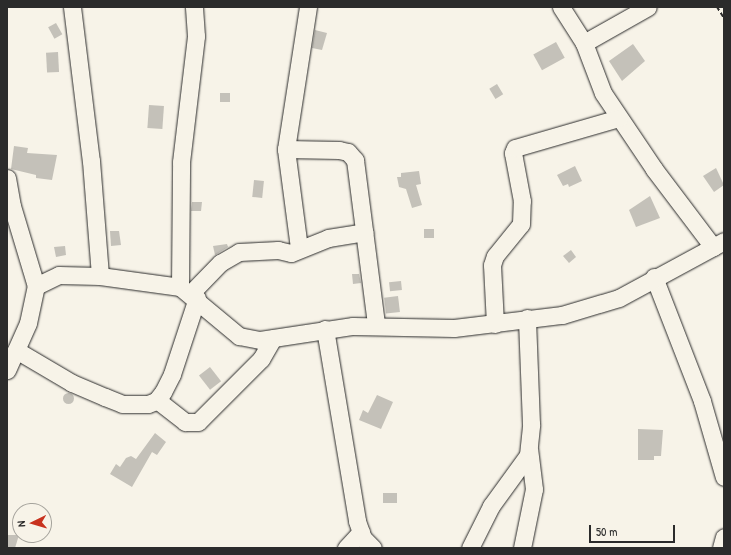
<!DOCTYPE html>
<html>
<head>
<meta charset="utf-8">
<style>
	body { margin:0 }
	#map { position:relative; width:731px; height:555px; overflow:hidden; background:#f7f3e8; font-family:"Patrick Hand",sans-serif }
	div>[style] { position:absolute }
	.building>* { inset:0; background:#c4c1b9; transform-origin:0 0 }
	.round { border-radius:50% }
	.path>* { height:2px; margin-top:-1px; transform-origin:0; background:repeating-linear-gradient(90deg,#2b2b2b 0 4px,transparent 0 7px) }
	.roads { filter:drop-shadow(0 0 1px #2b2b2b) drop-shadow(0 0 1px #2b2b2b) }
	.minor>* { height:17px; margin:-8.5px; padding:0 8.5px; transform-origin:8.5px; border-radius:8.5px; background:#f7f3e8 }
	span { translate:-50% -50%; white-space:nowrap; text-align:center; line-height:1.15; -webkit-text-stroke:3px #f7f3e8; paint-order:stroke }
	.frame { position:absolute; inset:0; border:8px solid #2b2b2b; pointer-events:none }
	.north { position:absolute; left:12px; top:503px; width:40px; height:40px; box-sizing:border-box; background:#f7f3e8; border:1px solid #a5a39c; border-radius:50%; rotate:265deg; font-size:11px; font-weight:700; line-height:16px; text-align:center; color:#2b2b2b }
	.north::after { content:''; display:block; margin:auto; width:14px; height:18px; background:#c8321e; clip-path:polygon(50% 0,100% 100%,50% 72%,0 100%) }
	.scale { position:absolute; left:589px; top:525px; width:86px; height:18px; box-sizing:border-box; border:2px solid #2b2b2b; border-top:0; padding-left:5px; font-size:12px; line-height:14px; white-space:nowrap; color:#2b2b2b; -webkit-text-stroke:3px #f7f3e8; paint-order:stroke }
</style>
</head>
<body>
<div id="map">
	<div class="building">
		<i style="left:56px;top:23px;width:13px;height:9px;rotate:61deg"></i>
		<i style="clip-path:polygon(315px 30px,327px 33px,322px 50px,312px 48px)"></i>
		<i style="left:556px;top:42px;width:18px;height:26px;rotate:61deg"></i>
		<i style="clip-path:polygon(633px 44px,645px 61px,622px 81px,609px 61px)"></i>
		<i style="left:58px;top:52px;width:20px;height:12px;rotate:87deg"></i>
		<i style="left:497px;top:84px;width:12px;height:9px;rotate:59deg"></i>
		<i style="left:220px;top:93px;width:10px;height:9px"></i>
		<i style="left:149px;top:105px;width:15px;height:23px;rotate:4deg"></i>
		<i style="clip-path:polygon(14px 146px,28px 148px,27px 153px,57px 155px,52px 180px,36px 178px,36px 175px,11px 169px)"></i>
		<i style="clip-path:polygon(575px 166px,582px 181px,569px 187px,568px 184px,563px 186px,557px 175px)"></i>
		<i style="clip-path:polygon(716px 168px,724px 185px,714px 192px,703px 176px)"></i>
		<i style="clip-path:polygon(419px 171px,421px 184px,416px 185px,422px 205px,412px 208px,406px 189px,399px 187px,397px 177px,401px 177px,401px 173px)"></i>
		<i style="left:254px;top:180px;width:10px;height:17px;rotate:6deg"></i>
		<i style="clip-path:polygon(650px 196px,660px 218px,636px 227px,629px 210px)"></i>
		<i style="clip-path:polygon(192px 202px,202px 202px,201px 211px,191px 211px)"></i>
		<i style="left:424px;top:229px;width:10px;height:9px"></i>
		<i style="clip-path:polygon(110px 231px,119px 231px,121px 245px,111px 246px)"></i>
		<i style="clip-path:polygon(227px 244px,228px 247px,215px 255px,213px 246px)"></i>
		<i style="clip-path:polygon(65px 246px,66px 255px,56px 257px,54px 247px)"></i>
		<i style="clip-path:polygon(571px 250px,576px 257px,569px 263px,563px 256px)"></i>
		<i style="clip-path:polygon(352px 274px,359px 274px,361px 283px,353px 284px)"></i>
		<i style="left:401px;top:281px;width:9px;height:12px;rotate:84deg"></i>
		<i style="left:398px;top:296px;width:16px;height:14px;rotate:83deg"></i>
		<i style="left:210px;top:367px;width:18px;height:14px;rotate:52deg"></i>
		<i class="round" style="left:62.5px;top:392.5px;width:11px;height:11px"></i>
		<i style="clip-path:polygon(377px 395px,393px 402px,381px 429px,359px 420px,363px 410px,368px 413px)"></i>
		<i style="clip-path:polygon(638px 429px,663px 430px,661px 456px,654px 456px,654px 460px,638px 460px)"></i>
		<i style="clip-path:polygon(155px 433px,166px 442px,157px 455px,152px 452px,132px 487px,110px 474px,116px 464px,120px 467px,126px 458px,131px 456px,136px 459px)"></i>
		<i style="left:383px;top:493px;width:14px;height:10px"></i>
		<i style="clip-path:polygon(7px 535px,19px 535px,15px 548px,7px 548px)"></i>
	</div>
	<div class="path">
		<i style="left:717px;top:7px;width:13px;rotate:58deg"></i>
	</div>
	<div class="roads">
		<div class="minor">
			<i style="left:72px;top:7px;width:155px;rotate:83deg"></i>
			<i style="left:91px;top:161px;width:115px;rotate:85.5deg"></i>
			<i style="left:561px;top:7px;width:43px;rotate:57.4deg"></i>
			<i style="left:584px;top:43px;width:53px;rotate:69.2deg"></i>
			<i style="left:603px;top:93px;width:92px;rotate:56.1deg"></i>
			<i style="left:654px;top:169px;width:98px;rotate:52.9deg"></i>
			<i style="left:584px;top:43px;width:73px;rotate:-29.4deg"></i>
			<i style="left:286px;top:149px;width:53px;rotate:1.1deg"></i>
			<i style="left:339px;top:150px;width:9px;rotate:13deg"></i>
			<i style="left:348px;top:152px;width:11px;rotate:49deg"></i>
			<i style="left:355px;top:160px;width:166px;rotate:82.7deg"></i>
			<i style="left:7px;top:178px;width:28px;rotate:80deg"></i>
			<i style="left:12px;top:206px;width:84px;rotate:73.3deg"></i>
			<i style="left:299px;top:248px;width:100px;rotate:-97.5deg"></i>
			<i style="left:286px;top:149px;width:144px;rotate:-81.2deg"></i>
			<i style="left:654px;top:277px;width:133px;rotate:68.8deg"></i>
			<i style="left:702px;top:401px;width:79px;rotate:73.9deg"></i>
			<i style="left:180px;top:287px;width:125px;rotate:-89.5deg"></i>
			<i style="left:181px;top:162px;width:127px;rotate:-83.2deg"></i>
			<i style="left:196px;top:36px;width:29px;rotate:-94deg"></i>
			<i style="left:191px;top:293px;width:42px;rotate:-46deg"></i>
			<i style="left:220px;top:263px;width:22px;rotate:-30deg"></i>
			<i style="left:239px;top:252px;width:39px;rotate:-3deg"></i>
			<i style="left:278px;top:250px;width:13px;rotate:13deg"></i>
			<i style="left:291px;top:253px;width:40px;rotate:-22deg"></i>
			<i style="left:328px;top:238px;width:37px;rotate:-9deg"></i>
			<i style="left:495px;top:324px;width:59px;rotate:-92.9deg"></i>
			<i style="left:492px;top:265px;width:9px;rotate:-72deg"></i>
			<i style="left:495px;top:256px;width:41px;rotate:-50.9deg"></i>
			<i style="left:521px;top:224px;width:23px;rotate:-88deg"></i>
			<i style="left:522px;top:201px;width:49px;rotate:-100.6deg"></i>
			<i style="left:513px;top:153px;width:5px;rotate:-68deg"></i>
			<i style="left:515px;top:148px;width:108px;rotate:-16.1deg"></i>
			<i style="left:325px;top:329px;width:195px;rotate:80.5deg"></i>
			<i style="left:357px;top:521px;width:18px;rotate:71deg"></i>
			<i style="left:363px;top:538px;width:14px;rotate:45deg"></i>
			<i style="left:16px;top:350px;width:65px;rotate:30.5deg"></i>
			<i style="left:72px;top:383px;width:36px;rotate:23deg"></i>
			<i style="left:105px;top:397px;width:18px;rotate:22deg"></i>
			<i style="left:122px;top:404px;width:26px"></i>
			<i style="left:148px;top:404px;width:9px;rotate:-21deg"></i>
			<i style="left:156px;top:401px;width:11px;rotate:-52deg"></i>
			<i style="left:163px;top:392px;width:20px;rotate:-63deg"></i>
			<i style="left:172px;top:374px;width:80px;rotate:-71.8deg"></i>
			<i style="left:7px;top:370px;width:51px;rotate:-65.9deg"></i>
			<i style="left:28px;top:323px;width:38px;rotate:-78deg"></i>
			<i style="left:36px;top:286px;width:25px;rotate:-26deg"></i>
			<i style="left:59px;top:275px;width:41px;rotate:1.4deg"></i>
			<i style="left:100px;top:276px;width:81px;rotate:7.8deg"></i>
			<i style="left:180px;top:287px;width:77px;rotate:39.7deg"></i>
			<i style="left:239px;top:336px;width:21px;rotate:11deg"></i>
			<i style="left:260px;top:340px;width:94px;rotate:-8.6deg"></i>
			<i style="left:353px;top:326px;width:101px;rotate:1.1deg"></i>
			<i style="left:454px;top:328px;width:109px;rotate:-6.9deg"></i>
			<i style="left:562px;top:315px;width:59px;rotate:-16.6deg"></i>
			<i style="left:619px;top:298px;width:119px;rotate:-28.5deg"></i>
			<i style="left:157px;top:400px;width:36px;rotate:38deg"></i>
			<i style="left:185px;top:422px;width:13px"></i>
			<i style="left:198px;top:422px;width:89px;rotate:-45deg"></i>
			<i style="left:261px;top:359px;width:24px;rotate:-60deg"></i>
			<i style="left:346px;top:548px;width:22px;rotate:-47deg"></i>
			<i style="left:470px;top:548px;width:47px;rotate:-63.4deg"></i>
			<i style="left:491px;top:506px;width:63px;rotate:-54deg"></i>
			<i style="left:528px;top:455px;width:31px;rotate:-84deg"></i>
			<i style="left:531px;top:424px;width:106px;rotate:-92.2deg"></i>
			<i style="left:522px;top:548px;width:60px;rotate:-78.5deg"></i>
			<i style="left:534px;top:489px;width:39px;rotate:-97deg"></i>
			<i style="left:721px;top:548px;width:11px;rotate:-75deg"></i>
		</div>
	</div>
	<div class="frame"></div>
	<div class="north">N</div>
	<div class="scale">50 m</div>
</div>
</body>
</html>
